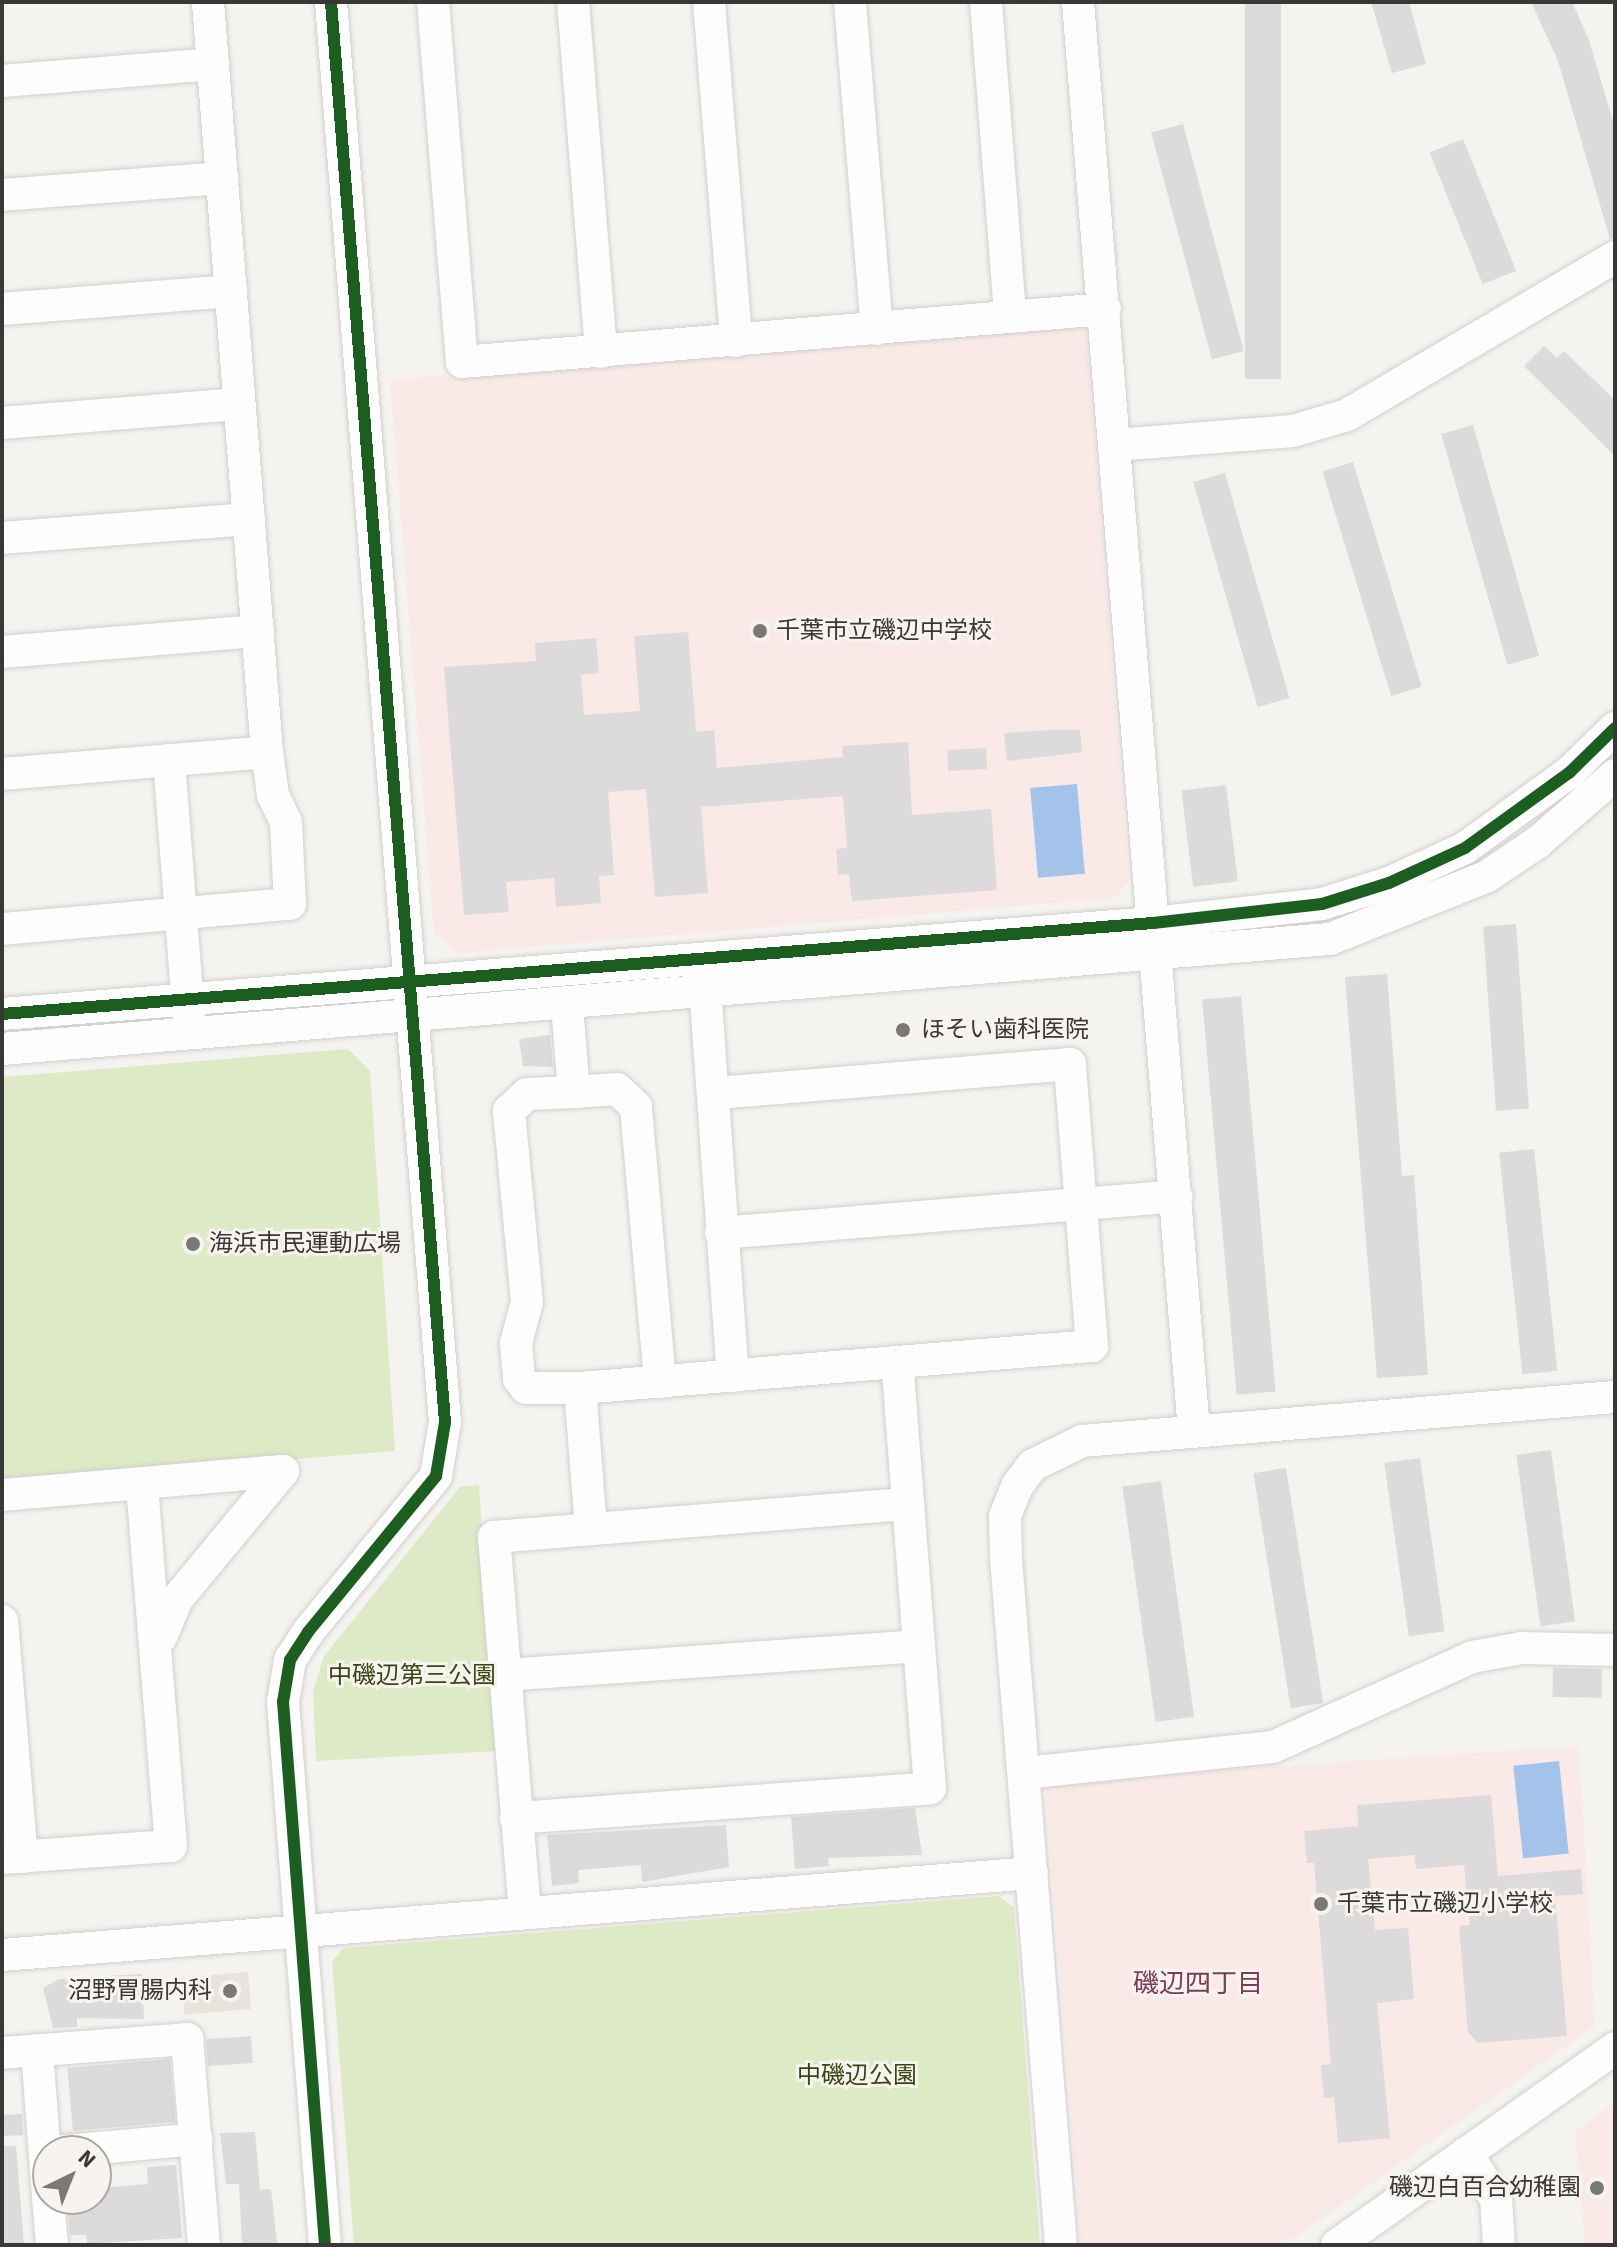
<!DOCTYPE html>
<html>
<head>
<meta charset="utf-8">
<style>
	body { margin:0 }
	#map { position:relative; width:1617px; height:2247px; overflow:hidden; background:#f5f3f0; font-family:"Source Sans 3","Noto Sans JP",sans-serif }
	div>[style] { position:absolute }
	.built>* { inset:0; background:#e8e3db; transform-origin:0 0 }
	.education>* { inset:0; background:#f9eae8 }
	.green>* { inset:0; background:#deeac5 }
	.water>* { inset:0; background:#a4c3ea; transform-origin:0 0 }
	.building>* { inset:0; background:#dcdada; transform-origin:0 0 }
	.roads { filter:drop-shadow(0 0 2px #d1cfcd) drop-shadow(0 0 2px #d1cfcd) }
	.minor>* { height:32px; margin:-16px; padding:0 16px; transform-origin:16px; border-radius:16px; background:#fefdfd }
	.cycleway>* { height:12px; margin:-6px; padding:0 6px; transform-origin:6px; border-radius:6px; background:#1b5e20 }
	.dots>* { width:22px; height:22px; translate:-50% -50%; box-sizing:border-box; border:4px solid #f7f3ee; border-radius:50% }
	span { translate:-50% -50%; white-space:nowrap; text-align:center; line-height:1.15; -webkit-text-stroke:6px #f7f3ee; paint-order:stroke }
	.poi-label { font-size:24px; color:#393836 }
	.left { translate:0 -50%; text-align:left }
	.right { translate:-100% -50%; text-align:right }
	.park-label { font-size:24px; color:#394714 }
	.neighbourhood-label { font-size:26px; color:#7e3b5a }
	.frame { position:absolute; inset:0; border:4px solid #393836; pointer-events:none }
	.north { position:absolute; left:32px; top:2135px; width:80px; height:80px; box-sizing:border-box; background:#f7f3ee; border:2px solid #aba8a4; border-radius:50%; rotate:43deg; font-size:22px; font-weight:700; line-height:32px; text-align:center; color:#393836 }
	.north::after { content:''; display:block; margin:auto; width:28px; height:36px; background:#7b7977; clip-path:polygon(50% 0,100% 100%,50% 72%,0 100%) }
</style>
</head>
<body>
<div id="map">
	<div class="built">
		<i style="left:248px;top:1972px;width:37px;height:67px;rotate:85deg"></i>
	</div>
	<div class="education">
		<i style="clip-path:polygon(1078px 324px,1086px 332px,1129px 881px,1115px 898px,456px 953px,434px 933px,390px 380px)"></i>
		<i style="clip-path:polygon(1579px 1746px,1595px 2026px,1296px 2237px,1274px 2245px,1081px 2245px,1045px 1782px)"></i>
		<i style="clip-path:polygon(1615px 2102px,1615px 2245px,1585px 2245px,1575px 2131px)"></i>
	</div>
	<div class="green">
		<i style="clip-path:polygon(348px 1049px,370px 1071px,395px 1451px,2px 1483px,2px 1077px)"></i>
		<i style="clip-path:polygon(479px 1485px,497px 1751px,316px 1761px,313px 1691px,324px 1656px,460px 1487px)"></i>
		<i style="clip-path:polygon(999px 1896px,1014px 1908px,1040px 2245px,354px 2245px,332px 1961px,344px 1948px)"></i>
	</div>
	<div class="water">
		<i style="left:1077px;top:784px;width:90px;height:47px;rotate:85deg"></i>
		<i style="left:1559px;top:1761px;width:93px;height:46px;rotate:84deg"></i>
	</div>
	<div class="building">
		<i style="left:1245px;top:2px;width:36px;height:377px"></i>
		<i style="clip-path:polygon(1371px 2px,1409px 2px,1426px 64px,1392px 73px)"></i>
		<i style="clip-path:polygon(1531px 2px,1572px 2px,1589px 40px,1615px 128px,1615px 238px,1610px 239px,1558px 61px)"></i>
		<i style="left:1183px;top:124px;width:235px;height:33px;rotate:75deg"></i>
		<i style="left:1463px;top:139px;width:142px;height:36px;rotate:68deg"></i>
		<i style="clip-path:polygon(1544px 346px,1557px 358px,1564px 351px,1615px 400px,1615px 456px,1524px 366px)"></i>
		<i style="left:1473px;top:425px;width:240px;height:33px;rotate:74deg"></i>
		<i style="left:1353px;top:462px;width:235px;height:32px;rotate:73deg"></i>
		<i style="left:1225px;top:473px;width:234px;height:33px;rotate:74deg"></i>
		<i style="clip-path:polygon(688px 632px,696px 732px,714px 730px,717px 768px,843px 757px,842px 746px,908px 742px,912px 815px,991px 809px,997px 890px,852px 901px,849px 874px,838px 875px,836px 849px,847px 848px,843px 796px,701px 807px,708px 893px,655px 897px,646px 789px,608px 792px,614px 875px,599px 876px,601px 903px,556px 907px,554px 878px,506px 882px,509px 912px,464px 915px,444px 667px,536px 661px,535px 643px,596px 638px,599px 673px,581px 675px,584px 715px,640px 711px,634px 636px)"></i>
		<i style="clip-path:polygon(1051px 730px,1080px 730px,1082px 752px,1007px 761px,1004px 733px)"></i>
		<i style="left:986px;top:748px;width:21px;height:39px;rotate:87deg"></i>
		<i style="left:1226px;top:785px;width:97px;height:45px;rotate:83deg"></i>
		<i style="left:1516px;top:924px;width:185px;height:33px;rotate:86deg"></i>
		<i style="clip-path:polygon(1387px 974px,1402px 1176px,1414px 1175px,1428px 1375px,1377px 1378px,1345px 977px)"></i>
		<i style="left:1241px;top:996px;width:397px;height:39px;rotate:85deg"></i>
		<i style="clip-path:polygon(550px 1035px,553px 1067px,523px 1066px,519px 1039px)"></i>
		<i style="left:1534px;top:1149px;width:223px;height:35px;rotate:84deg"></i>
		<i style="left:1551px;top:1450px;width:173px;height:35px;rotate:82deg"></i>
		<i style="left:1420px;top:1458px;width:175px;height:36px;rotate:82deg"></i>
		<i style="left:1286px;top:1468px;width:238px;height:33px;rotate:81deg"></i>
		<i style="left:1161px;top:1481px;width:238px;height:39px;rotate:82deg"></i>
		<i style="left:1553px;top:1668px;width:49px;height:29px;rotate:1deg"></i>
		<i style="clip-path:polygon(1491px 1795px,1498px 1876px,1581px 1869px,1583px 1894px,1555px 1896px,1567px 2036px,1478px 2043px,1468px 2032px,1459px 1926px,1470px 1925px,1464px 1865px,1416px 1869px,1414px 1855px,1368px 1859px,1375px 1930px,1408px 1928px,1414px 1999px,1377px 2003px,1390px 2138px,1338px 2143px,1334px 2097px,1324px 2098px,1321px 2065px,1331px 2064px,1314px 1863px,1307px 1863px,1304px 1831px,1358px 1826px,1357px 1805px)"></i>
		<i style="clip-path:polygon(915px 1808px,922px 1855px,828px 1858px,829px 1866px,795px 1869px,791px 1817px)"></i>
		<i style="clip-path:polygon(726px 1825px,729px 1867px,642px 1882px,641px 1865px,578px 1870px,579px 1883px,552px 1886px,547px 1835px)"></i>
		<i style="clip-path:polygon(142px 1974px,144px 2019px,77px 2018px,77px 2027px,53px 2028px,43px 1988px,59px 1979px)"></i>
		<i style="left:251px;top:2036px;width:27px;height:45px;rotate:86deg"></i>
		<i style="left:170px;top:2059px;width:63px;height:103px;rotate:85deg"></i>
		<i style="left:22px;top:2114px;width:21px;height:20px;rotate:87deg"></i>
		<i style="clip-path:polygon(255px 2132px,260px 2190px,271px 2189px,277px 2243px,242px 2245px,239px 2184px,226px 2184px,220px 2133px)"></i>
		<i style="clip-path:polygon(2px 2146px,16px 2146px,24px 2245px,2px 2245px)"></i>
		<i style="clip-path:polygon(176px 2165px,182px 2238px,87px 2244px,86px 2235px,70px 2235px,67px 2201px,96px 2199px,96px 2188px,148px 2184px,147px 2167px)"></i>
	</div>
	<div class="roads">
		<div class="minor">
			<i style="left:433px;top:2px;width:361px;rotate:85.4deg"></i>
			<i style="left:462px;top:362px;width:645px;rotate:-4.71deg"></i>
			<i style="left:573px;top:2px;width:351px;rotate:85.4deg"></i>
			<i style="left:709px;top:2px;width:340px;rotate:85.4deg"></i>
			<i style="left:850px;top:2px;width:328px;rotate:85.3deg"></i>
			<i style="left:986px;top:2px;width:313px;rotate:85.6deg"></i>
			<i style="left:1078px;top:2px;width:1434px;rotate:85.36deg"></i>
			<i style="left:2px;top:81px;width:212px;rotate:-4.6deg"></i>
			<i style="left:2px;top:195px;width:221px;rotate:-4.4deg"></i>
			<i style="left:2px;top:309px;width:230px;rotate:-4.5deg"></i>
			<i style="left:2px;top:423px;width:238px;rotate:-4.6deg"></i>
			<i style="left:1115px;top:445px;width:179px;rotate:-4.5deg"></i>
			<i style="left:1293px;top:431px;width:56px;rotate:-16.5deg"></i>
			<i style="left:1347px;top:415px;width:311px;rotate:-30.5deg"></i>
			<i style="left:2px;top:538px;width:248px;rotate:-4.4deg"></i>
			<i style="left:2px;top:652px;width:257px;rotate:-4.7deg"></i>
			<i style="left:169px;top:760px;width:261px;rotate:85.6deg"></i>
			<i style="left:2px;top:774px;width:266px;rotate:-4.7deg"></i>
			<i style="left:2px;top:929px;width:289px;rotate:-5deg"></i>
			<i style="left:290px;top:904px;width:82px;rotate:-92.8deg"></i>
			<i style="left:286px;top:822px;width:30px;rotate:-116deg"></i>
			<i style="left:273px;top:795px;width:43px;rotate:-97.9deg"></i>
			<i style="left:267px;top:752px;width:752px;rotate:-94.5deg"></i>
			<i style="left:704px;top:973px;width:404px;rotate:85.9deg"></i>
			<i style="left:567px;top:1005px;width:87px;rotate:85.4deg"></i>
			<i style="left:574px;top:1092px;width:47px;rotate:177.6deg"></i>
			<i style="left:527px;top:1094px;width:25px;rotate:137deg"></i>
			<i style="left:509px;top:1111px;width:192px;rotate:84.6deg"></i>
			<i style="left:527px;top:1302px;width:42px;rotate:105deg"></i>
			<i style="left:516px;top:1343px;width:36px;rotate:85deg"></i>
			<i style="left:519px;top:1379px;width:11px;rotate:52deg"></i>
			<i style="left:526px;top:1388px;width:54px"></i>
			<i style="left:2px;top:1014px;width:1155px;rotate:-4.52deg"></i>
			<i style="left:1153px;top:923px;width:170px;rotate:-6.4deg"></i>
			<i style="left:1322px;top:904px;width:70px;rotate:-17.4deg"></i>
			<i style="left:1389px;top:883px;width:84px;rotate:-24.7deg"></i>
			<i style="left:1465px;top:848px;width:130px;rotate:-35.9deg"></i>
			<i style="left:1570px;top:772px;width:63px;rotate:-44.4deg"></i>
			<i style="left:2px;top:1049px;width:1333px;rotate:-4.74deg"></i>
			<i style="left:1330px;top:939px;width:168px;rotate:-21.7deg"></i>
			<i style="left:1486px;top:877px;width:63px;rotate:-33.9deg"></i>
			<i style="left:1538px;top:842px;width:102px;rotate:-41deg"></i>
			<i style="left:574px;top:1092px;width:43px;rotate:-4deg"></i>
			<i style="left:617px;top:1089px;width:26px;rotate:43deg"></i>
			<i style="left:636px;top:1107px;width:276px;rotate:85deg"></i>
			<i style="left:721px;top:1233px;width:457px;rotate:-4.6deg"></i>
			<i style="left:2px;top:1495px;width:282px;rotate:-4.9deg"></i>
			<i style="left:283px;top:1471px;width:166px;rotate:129.6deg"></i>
			<i style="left:177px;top:1599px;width:41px;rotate:112.8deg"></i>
			<i style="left:591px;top:1528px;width:140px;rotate:-94.5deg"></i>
			<i style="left:580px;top:1388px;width:514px;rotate:-4.69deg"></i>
			<i style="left:1092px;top:1346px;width:283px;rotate:-94.5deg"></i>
			<i style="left:1070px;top:1064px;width:357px;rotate:175.3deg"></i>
			<i style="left:2px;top:1621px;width:237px;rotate:85.2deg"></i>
			<i style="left:505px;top:1675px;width:415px;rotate:-4deg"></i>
			<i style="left:1025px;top:1773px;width:249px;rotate:-6deg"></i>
			<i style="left:1273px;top:1747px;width:218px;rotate:-24.3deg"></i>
			<i style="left:1472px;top:1657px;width:51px;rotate:-10.2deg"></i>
			<i style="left:1522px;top:1648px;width:93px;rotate:1.2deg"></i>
			<i style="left:516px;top:1818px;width:415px;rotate:-4.1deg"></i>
			<i style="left:930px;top:1788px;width:426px;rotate:-94.4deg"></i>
			<i style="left:2px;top:1858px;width:169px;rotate:-4.1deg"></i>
			<i style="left:171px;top:1846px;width:363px;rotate:-94.6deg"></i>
			<i style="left:525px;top:1913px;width:377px;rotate:-94.7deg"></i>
			<i style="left:494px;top:1537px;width:415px;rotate:-4.6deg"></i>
			<i style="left:2px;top:1955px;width:1033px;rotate:-4.55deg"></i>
			<i style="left:37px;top:2050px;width:145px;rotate:85.7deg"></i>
			<i style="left:2px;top:2053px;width:186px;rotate:-4.3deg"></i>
			<i style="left:187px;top:2039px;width:207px;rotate:85.3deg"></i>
			<i style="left:65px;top:2151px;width:132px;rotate:-5.2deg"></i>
			<i style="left:1466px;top:2153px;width:55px;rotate:56.9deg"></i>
			<i style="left:1496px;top:2199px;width:46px;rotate:86.3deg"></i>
			<i style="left:48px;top:2199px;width:46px;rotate:85deg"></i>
			<i style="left:325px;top:2245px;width:545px;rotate:-94.42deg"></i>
			<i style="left:283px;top:1702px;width:43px;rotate:-80.5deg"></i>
			<i style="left:290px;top:1660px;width:33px;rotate:-57deg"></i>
			<i style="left:308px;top:1632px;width:202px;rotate:-50.6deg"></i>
			<i style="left:436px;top:1476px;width:55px;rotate:-80.5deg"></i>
			<i style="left:445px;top:1422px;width:1425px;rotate:-94.59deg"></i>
			<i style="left:1061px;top:2245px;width:688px;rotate:-94.58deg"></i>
			<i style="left:1006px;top:1559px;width:43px;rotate:-91.3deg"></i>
			<i style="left:1005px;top:1516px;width:32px;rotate:-68deg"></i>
			<i style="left:1017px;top:1486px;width:26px;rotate:-53deg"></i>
			<i style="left:1033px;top:1465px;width:55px;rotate:-26.1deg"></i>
			<i style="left:1082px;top:1441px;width:535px;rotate:-4.72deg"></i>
			<i style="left:1337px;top:2245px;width:341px;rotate:-35.3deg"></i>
		</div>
	</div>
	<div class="cycleway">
		<i style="left:2px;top:1014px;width:1155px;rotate:-4.52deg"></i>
		<i style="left:1153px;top:923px;width:170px;rotate:-6.4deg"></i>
		<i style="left:1322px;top:904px;width:70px;rotate:-17.4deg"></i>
		<i style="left:1389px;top:883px;width:84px;rotate:-24.7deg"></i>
		<i style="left:1465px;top:848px;width:130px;rotate:-35.9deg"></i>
		<i style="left:1570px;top:772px;width:63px;rotate:-44.4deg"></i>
		<i style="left:325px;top:2245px;width:545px;rotate:-94.42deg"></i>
		<i style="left:283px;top:1702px;width:43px;rotate:-80.5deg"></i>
		<i style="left:290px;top:1660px;width:33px;rotate:-57deg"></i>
		<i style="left:308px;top:1632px;width:202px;rotate:-50.6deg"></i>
		<i style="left:436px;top:1476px;width:55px;rotate:-80.5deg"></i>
		<i style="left:445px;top:1422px;width:1425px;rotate:-94.59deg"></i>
	</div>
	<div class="dots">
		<i style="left:760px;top:631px;background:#7b7977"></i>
		<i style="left:903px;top:1030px;background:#7b7977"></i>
		<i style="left:193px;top:1244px;background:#7b7977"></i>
		<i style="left:1321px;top:1904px;background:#7b7977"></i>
		<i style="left:230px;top:1991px;background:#7b7977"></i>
		<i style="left:1597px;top:2188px;background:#7b7977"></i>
	</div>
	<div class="poi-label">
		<span class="left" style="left:776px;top:631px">千葉市立磯辺中学校</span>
		<span class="left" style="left:921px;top:1030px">ほそい歯科医院</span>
		<span class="left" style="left:209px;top:1244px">海浜市民運動広場</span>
		<span class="left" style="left:1337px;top:1904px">千葉市立磯辺小学校</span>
		<span class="right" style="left:212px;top:1991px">沼野胃腸内科</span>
		<span class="right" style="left:1581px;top:2188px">磯辺白百合幼稚園</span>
	</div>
	<div class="park-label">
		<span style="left:412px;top:1676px">中磯辺第三公園</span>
		<span style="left:857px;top:2076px">中磯辺公園</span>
	</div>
	<div class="neighbourhood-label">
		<span style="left:1198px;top:1984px">磯辺四丁目</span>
	</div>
	<div class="frame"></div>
	<div class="north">N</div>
</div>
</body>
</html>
